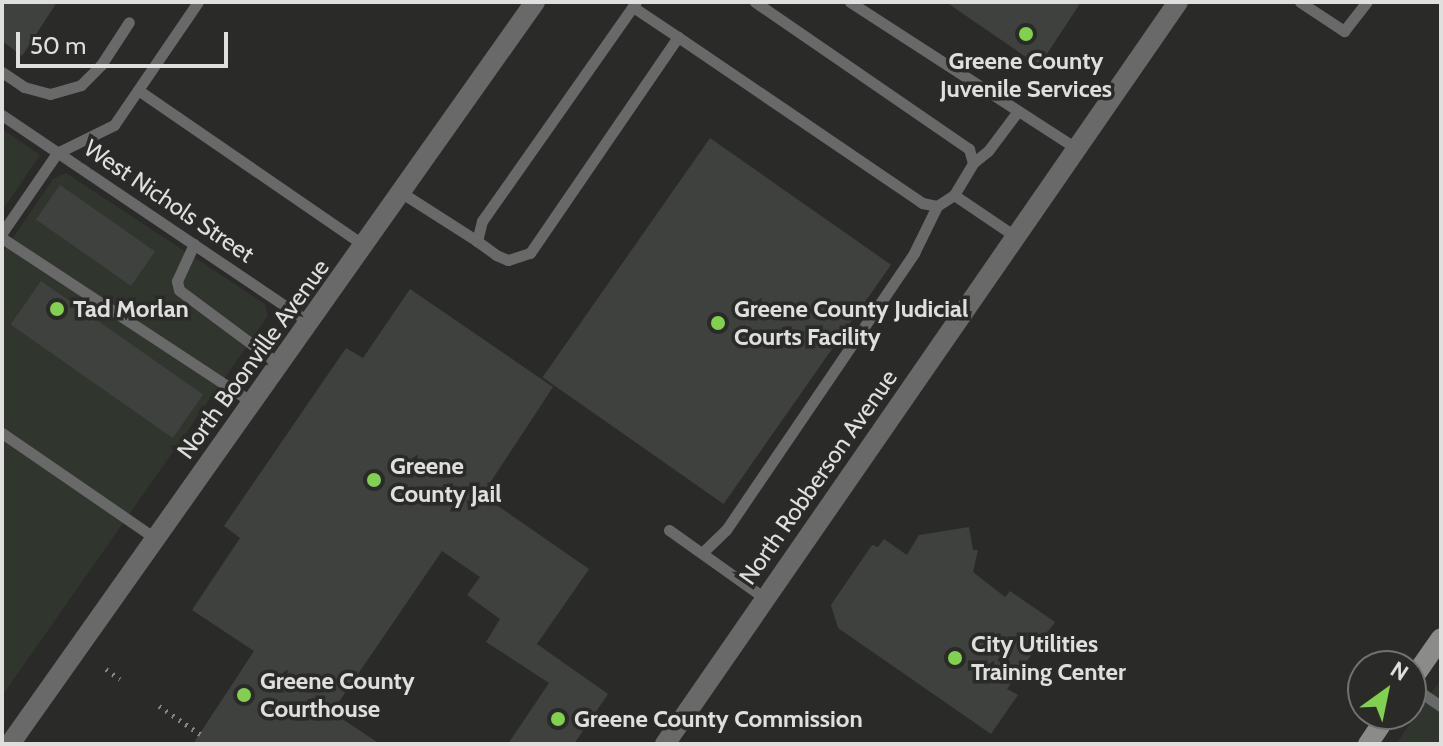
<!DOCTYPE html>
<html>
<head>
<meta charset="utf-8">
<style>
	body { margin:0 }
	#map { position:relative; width:1443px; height:746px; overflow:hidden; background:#2a2b29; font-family:Cabin,sans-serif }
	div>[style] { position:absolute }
	.built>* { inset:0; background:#30352d }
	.building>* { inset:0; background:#3f413e; transform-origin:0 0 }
	.path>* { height:5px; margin-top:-2.5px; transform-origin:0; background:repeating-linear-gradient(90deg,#858684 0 2px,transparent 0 8px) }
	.lane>* { height:11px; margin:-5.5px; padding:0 5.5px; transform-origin:5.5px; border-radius:5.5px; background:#686968 }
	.street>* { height:20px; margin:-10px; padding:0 10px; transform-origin:10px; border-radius:10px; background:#686968 }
	.secondary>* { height:20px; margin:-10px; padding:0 10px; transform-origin:10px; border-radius:10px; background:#8b8c8a }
	.dots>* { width:22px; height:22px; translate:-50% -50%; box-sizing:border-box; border:4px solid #2a2b29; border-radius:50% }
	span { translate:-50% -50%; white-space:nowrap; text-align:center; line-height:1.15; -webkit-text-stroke:7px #2a2b29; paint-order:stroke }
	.poi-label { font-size:24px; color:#dfe0de; font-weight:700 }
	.left { translate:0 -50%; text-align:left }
	.street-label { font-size:24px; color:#dfe0de }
	.frame { position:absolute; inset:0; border:4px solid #dfe0de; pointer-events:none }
	.north { position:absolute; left:1347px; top:650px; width:80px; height:80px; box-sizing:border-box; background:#2a2b29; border:2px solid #727371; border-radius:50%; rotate:33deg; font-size:22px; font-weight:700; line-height:32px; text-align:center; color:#dfe0de }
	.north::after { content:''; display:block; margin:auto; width:28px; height:36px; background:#82d04f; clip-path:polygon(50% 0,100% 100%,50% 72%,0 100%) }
	.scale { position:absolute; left:16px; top:32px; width:212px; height:36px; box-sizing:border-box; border:4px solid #dfe0de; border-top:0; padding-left:10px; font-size:24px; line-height:28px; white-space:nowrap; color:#dfe0de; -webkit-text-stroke:6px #2a2b29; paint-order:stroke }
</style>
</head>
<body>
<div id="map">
	<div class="built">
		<i style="clip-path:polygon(2px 129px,40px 155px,2px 211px)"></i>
		<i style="clip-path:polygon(66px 173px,265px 304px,268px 316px,2px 696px,2px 254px,53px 179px)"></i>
		<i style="clip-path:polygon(1441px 679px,1441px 744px,1396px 744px)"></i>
	</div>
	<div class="building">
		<i style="clip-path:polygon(2px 2px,57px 2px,22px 56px,2px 41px)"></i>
		<i style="clip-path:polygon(946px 2px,1081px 2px,1039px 66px)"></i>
		<i style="left:710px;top:138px;width:221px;height:292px;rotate:35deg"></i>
		<i style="left:60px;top:185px;width:116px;height:42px;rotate:35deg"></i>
		<i style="left:41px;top:281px;width:198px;height:53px;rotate:35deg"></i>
		<i style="clip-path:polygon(410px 289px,553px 387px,482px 495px,589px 569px,537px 644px,608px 694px,574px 744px,508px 744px,549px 683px,486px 642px,500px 619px,467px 595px,480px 577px,442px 551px,332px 712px,380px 744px,193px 744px,254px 651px,192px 610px,240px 538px,224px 526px,346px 348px,363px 358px)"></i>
		<i style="clip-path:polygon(969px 527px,973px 550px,978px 550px,973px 572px,1005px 597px,1010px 591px,1055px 622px,1007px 689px,1018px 695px,991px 734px,838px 628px,831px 605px,872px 545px,878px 547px,884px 539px,907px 555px,919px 535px)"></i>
	</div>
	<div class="path">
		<i style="left:106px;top:669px;width:17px;rotate:36deg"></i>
		<i style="left:159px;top:706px;width:50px;rotate:34.3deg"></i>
	</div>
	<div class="lane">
		<i style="left:636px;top:2px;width:268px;rotate:125.1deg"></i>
		<i style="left:482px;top:221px;width:21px;rotate:104deg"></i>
		<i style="left:477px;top:241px;width:24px;rotate:36deg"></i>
		<i style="left:496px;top:255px;width:13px;rotate:23deg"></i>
		<i style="left:508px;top:260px;width:23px;rotate:-18deg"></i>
		<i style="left:530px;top:253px;width:262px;rotate:-55.6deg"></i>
		<i style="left:678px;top:37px;width:295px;rotate:34.2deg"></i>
		<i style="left:922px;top:203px;width:15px;rotate:11deg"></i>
		<i style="left:937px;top:206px;width:20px;rotate:-33deg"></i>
		<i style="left:954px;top:195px;width:37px;rotate:-59deg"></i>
		<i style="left:973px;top:163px;width:15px;rotate:-106deg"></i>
		<i style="left:969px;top:149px;width:260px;rotate:-145.5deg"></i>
		<i style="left:850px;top:2px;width:270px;rotate:32.9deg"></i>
		<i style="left:1300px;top:2px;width:53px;rotate:33.4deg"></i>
		<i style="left:1344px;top:31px;width:37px;rotate:-52deg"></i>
		<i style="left:633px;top:7px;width:54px;rotate:33.7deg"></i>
		<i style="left:2px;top:72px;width:27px;rotate:34deg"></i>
		<i style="left:24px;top:87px;width:27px;rotate:15deg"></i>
		<i style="left:50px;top:94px;width:32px;rotate:-16deg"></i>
		<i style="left:81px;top:85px;width:28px;rotate:-45deg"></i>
		<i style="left:101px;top:65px;width:51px;rotate:-56.9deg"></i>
		<i style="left:138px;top:90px;width:275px;rotate:34.5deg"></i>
		<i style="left:2px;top:115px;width:372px;rotate:34deg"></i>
		<i style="left:973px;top:163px;width:19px;rotate:-39deg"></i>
		<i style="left:988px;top:151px;width:50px;rotate:-53.1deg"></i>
		<i style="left:402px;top:193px;width:89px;rotate:32.6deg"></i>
		<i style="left:954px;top:195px;width:75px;rotate:34.1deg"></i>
		<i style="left:2px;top:233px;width:97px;rotate:-55.5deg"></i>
		<i style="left:57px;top:153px;width:64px;rotate:-26.2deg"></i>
		<i style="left:114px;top:125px;width:149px;rotate:-55.7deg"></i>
		<i style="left:2px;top:238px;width:300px;rotate:33.3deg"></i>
		<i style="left:194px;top:244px;width:41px;rotate:114.7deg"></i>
		<i style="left:177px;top:281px;width:9px;rotate:77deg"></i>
		<i style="left:179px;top:290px;width:126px;rotate:36.6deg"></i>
		<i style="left:2px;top:433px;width:187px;rotate:34.5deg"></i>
		<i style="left:669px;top:530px;width:119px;rotate:35.4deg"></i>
		<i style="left:702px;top:553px;width:33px;rotate:-44deg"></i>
		<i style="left:726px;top:530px;width:335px;rotate:-55.8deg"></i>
		<i style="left:914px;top:253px;width:52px;rotate:-63.9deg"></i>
		<i style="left:1411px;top:686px;width:36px;rotate:34deg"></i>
	</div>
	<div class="street">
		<i style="left:10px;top:744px;width:909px;rotate:-54.72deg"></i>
		<i style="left:665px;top:744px;width:902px;rotate:-55.34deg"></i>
	</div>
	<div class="secondary">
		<i style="left:1411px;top:681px;width:52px;rotate:-55.1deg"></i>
		<i style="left:1368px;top:744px;width:36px;rotate:-56deg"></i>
	</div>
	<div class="dots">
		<i style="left:1026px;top:34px;background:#82d04f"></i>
		<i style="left:57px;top:309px;background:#82d04f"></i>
		<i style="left:718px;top:323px;background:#82d04f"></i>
		<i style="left:374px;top:480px;background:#82d04f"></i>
		<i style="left:955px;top:658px;background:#82d04f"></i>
		<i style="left:244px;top:695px;background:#82d04f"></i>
		<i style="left:558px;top:719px;background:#82d04f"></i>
	</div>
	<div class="poi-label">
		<span style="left:1026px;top:75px">Greene County<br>Juvenile Services</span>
		<span class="left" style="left:73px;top:309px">Tad Morlan</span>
		<span class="left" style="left:734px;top:323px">Greene County Judicial<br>Courts Facility</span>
		<span class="left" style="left:390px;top:480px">Greene<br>County Jail</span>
		<span class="left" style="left:971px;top:658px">City Utilities<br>Training Center</span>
		<span class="left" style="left:260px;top:695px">Greene County<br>Courthouse</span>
		<span class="left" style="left:574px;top:719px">Greene County Commission</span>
	</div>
	<div class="street-label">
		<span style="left:169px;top:201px;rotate:34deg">West Nichols Street</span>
		<span style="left:253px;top:359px;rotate:-54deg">North Boonville Avenue</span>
		<span style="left:818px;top:477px;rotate:-55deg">North Robberson Avenue</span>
	</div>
	<div class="frame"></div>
	<div class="north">N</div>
	<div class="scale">50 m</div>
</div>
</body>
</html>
